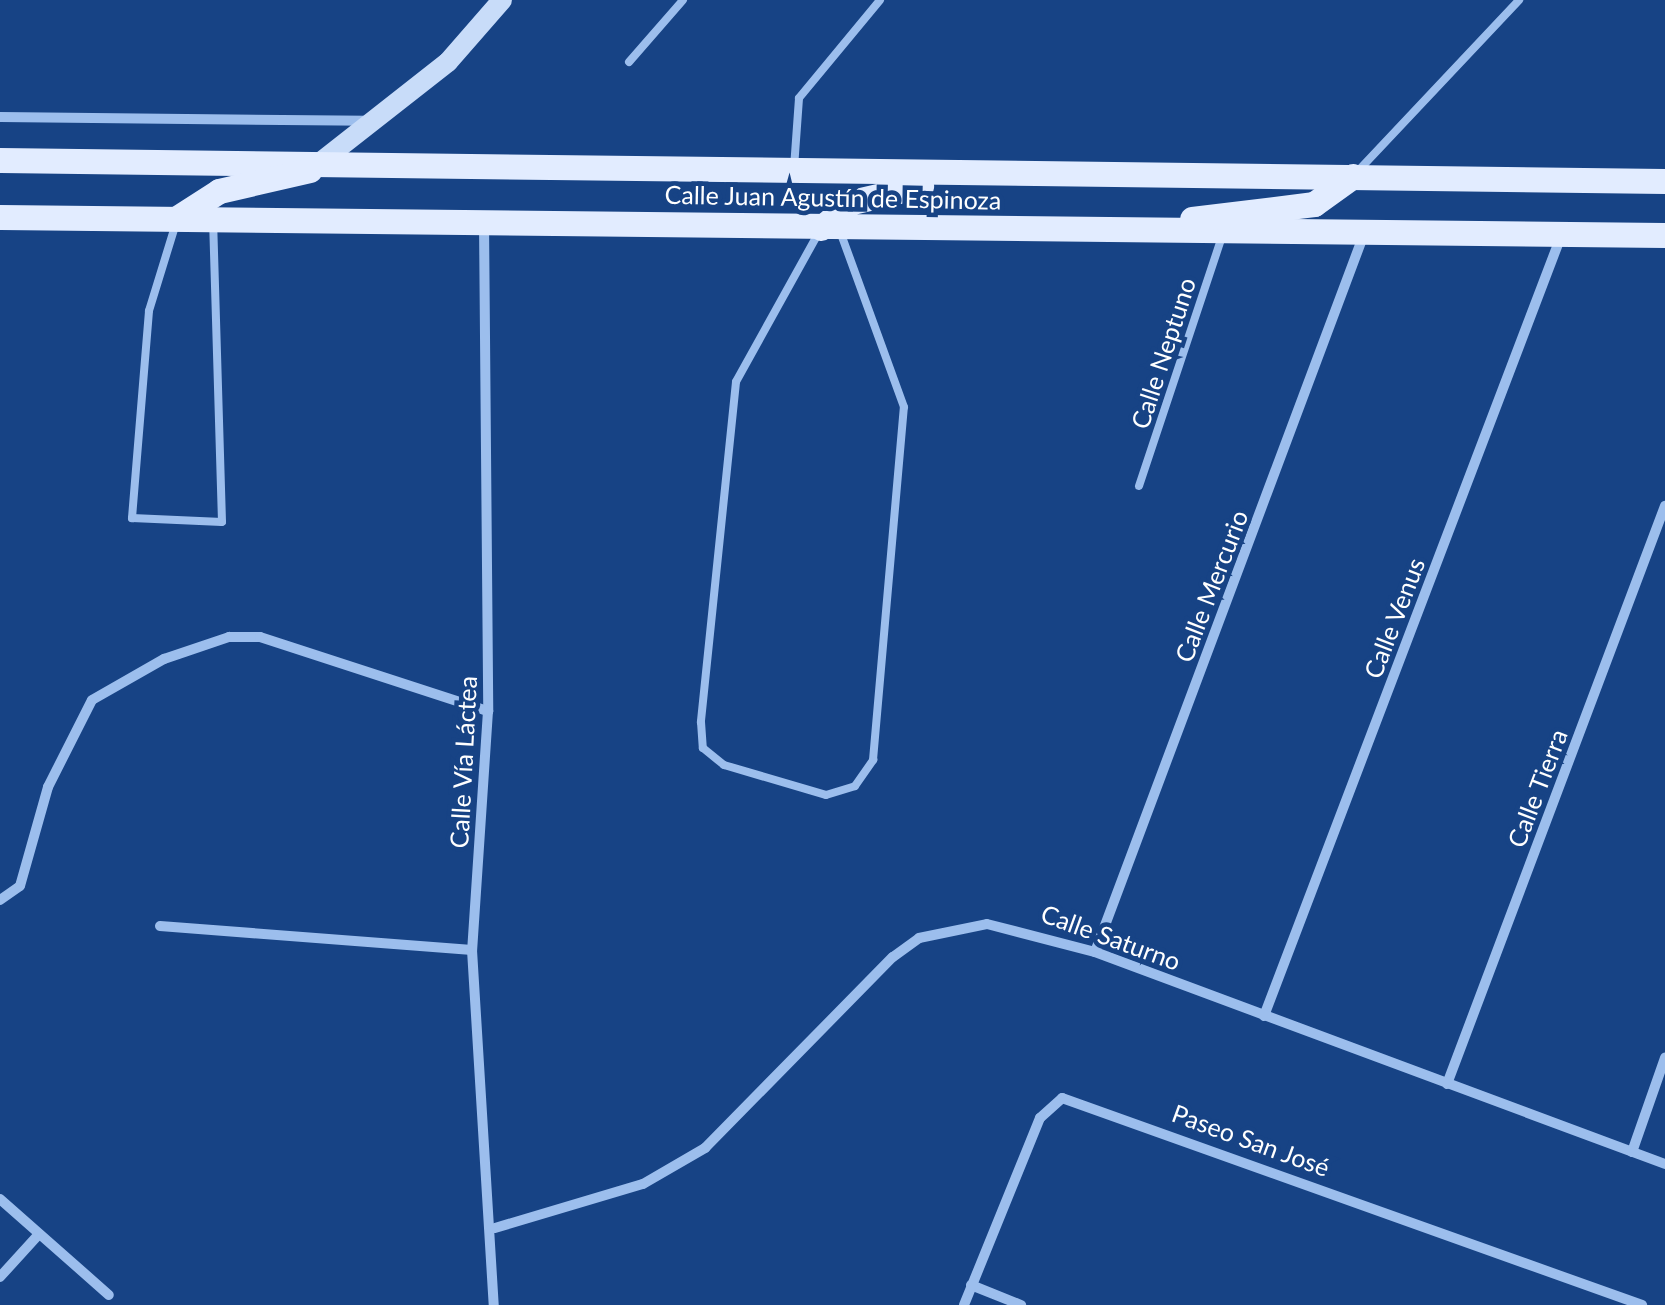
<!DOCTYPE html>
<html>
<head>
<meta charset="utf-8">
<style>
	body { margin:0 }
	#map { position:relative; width:1665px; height:1305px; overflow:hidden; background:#174385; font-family:Lato,sans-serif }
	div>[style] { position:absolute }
	.lane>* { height:8px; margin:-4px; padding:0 4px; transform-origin:4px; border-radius:4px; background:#9cbeed }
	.street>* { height:10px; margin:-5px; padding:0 5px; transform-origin:5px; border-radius:5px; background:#9cbeed }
	.secondary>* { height:20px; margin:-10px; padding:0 10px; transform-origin:10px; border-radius:10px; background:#c8dcf9 }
	.primary>* { height:25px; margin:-12.5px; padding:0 12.5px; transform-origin:12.5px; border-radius:12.5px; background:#e2ecff }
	span { translate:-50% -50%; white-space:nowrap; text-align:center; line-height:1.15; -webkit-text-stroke:9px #174385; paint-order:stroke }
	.street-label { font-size:25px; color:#fff }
</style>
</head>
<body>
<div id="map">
	<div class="lane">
		<i style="left:629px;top:62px;width:82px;rotate:-48.9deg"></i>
		<i style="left:794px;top:168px;width:70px;rotate:-85.9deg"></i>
		<i style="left:799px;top:98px;width:127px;rotate:-50.4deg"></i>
		<i style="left:1358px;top:171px;width:235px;rotate:-46.7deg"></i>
		<i style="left:176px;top:223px;width:92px;rotate:107.1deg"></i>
		<i style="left:149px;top:311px;width:208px;rotate:94.7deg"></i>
		<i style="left:132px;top:518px;width:90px;rotate:2.5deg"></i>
		<i style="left:222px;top:522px;width:297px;rotate:-91.7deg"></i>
		<i style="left:819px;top:232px;width:171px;rotate:119deg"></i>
		<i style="left:736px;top:382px;width:342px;rotate:95.9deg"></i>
		<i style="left:701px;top:722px;width:26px;rotate:86deg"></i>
		<i style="left:703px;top:748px;width:27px;rotate:39deg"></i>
		<i style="left:724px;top:765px;width:106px;rotate:16.4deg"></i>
		<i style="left:826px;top:795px;width:30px;rotate:-17deg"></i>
		<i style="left:855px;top:786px;width:32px;rotate:-55deg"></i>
		<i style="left:873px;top:760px;width:354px;rotate:-85deg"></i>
		<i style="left:904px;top:407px;width:187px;rotate:-110deg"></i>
		<i style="left:1139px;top:486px;width:266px;rotate:-71.6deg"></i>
	</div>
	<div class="street">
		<i style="left:0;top:117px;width:367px;rotate:0.6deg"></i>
		<i style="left:484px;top:222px;width:489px;rotate:89.5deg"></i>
		<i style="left:488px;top:711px;width:240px;rotate:93.8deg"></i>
		<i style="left:472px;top:950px;width:356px;rotate:86.5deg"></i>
		<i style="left:0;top:900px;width:24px;rotate:-35deg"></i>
		<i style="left:20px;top:886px;width:103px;rotate:-74.2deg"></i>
		<i style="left:48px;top:787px;width:97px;rotate:-63.2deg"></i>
		<i style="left:92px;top:700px;width:83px;rotate:-29.7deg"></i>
		<i style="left:164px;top:659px;width:69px;rotate:-18.7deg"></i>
		<i style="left:229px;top:637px;width:31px"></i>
		<i style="left:260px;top:637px;width:240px;rotate:18deg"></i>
		<i style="left:160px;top:926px;width:313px;rotate:4.4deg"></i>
		<i style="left:1095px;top:952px;width:767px;rotate:-69.46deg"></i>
		<i style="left:1264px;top:1016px;width:835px;rotate:-69.15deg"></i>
		<i style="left:1447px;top:1084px;width:618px;rotate:-69.34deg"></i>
		<i style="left:1632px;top:1152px;width:100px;rotate:-70.7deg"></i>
		<i style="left:0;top:1199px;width:145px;rotate:41.4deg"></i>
		<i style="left:495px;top:1228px;width:154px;rotate:-16.6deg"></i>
		<i style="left:643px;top:1184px;width:72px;rotate:-30.1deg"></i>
		<i style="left:705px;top:1148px;width:268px;rotate:-45.5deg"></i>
		<i style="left:893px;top:957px;width:32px;rotate:-36deg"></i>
		<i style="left:919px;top:938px;width:69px;rotate:-11.6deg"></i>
		<i style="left:987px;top:924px;width:112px;rotate:14.5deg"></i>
		<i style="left:1095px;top:952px;width:608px;rotate:20.4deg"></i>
		<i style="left:0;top:1277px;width:58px;rotate:-47.8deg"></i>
		<i style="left:971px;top:1285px;width:54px;rotate:21.8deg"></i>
		<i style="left:964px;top:1305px;width:202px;rotate:-67.9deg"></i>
		<i style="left:1040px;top:1118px;width:30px;rotate:-42deg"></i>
		<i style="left:1062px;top:1098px;width:616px;rotate:19.64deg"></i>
	</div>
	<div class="secondary">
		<i style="left:318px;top:164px;width:165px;rotate:-38.1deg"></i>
		<i style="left:448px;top:62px;width:82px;rotate:-48.9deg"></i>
	</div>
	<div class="primary">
		<i style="left:0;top:160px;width:1665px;rotate:0.72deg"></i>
		<i style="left:0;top:217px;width:1665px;rotate:0.62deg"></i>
		<i style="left:177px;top:218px;width:50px;rotate:-32.7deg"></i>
		<i style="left:219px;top:191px;width:93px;rotate:-13deg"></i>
		<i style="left:1192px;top:219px;width:123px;rotate:-7deg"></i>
		<i style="left:1314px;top:204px;width:48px;rotate:-35.7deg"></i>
		<i style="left:821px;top:228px;width:40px;rotate:-40deg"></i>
		<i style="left:852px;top:202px;width:71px;rotate:-13.1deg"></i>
	</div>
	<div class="street-label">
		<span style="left:833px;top:197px;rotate:1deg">Calle Juan Agustín de Espinoza</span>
		<span style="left:1163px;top:353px;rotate:-72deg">Calle Neptuno</span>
		<span style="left:1211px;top:586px;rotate:-69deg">Calle Mercurio</span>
		<span style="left:1394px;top:618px;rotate:-69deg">Calle Venus</span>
		<span style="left:463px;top:762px;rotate:-87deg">Calle Vía Láctea</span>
		<span style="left:1537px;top:788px;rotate:-69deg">Calle Tierra</span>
		<span style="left:1111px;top:937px;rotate:20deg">Calle Saturno</span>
		<span style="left:1251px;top:1140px;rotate:20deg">Paseo San José</span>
	</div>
</div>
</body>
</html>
